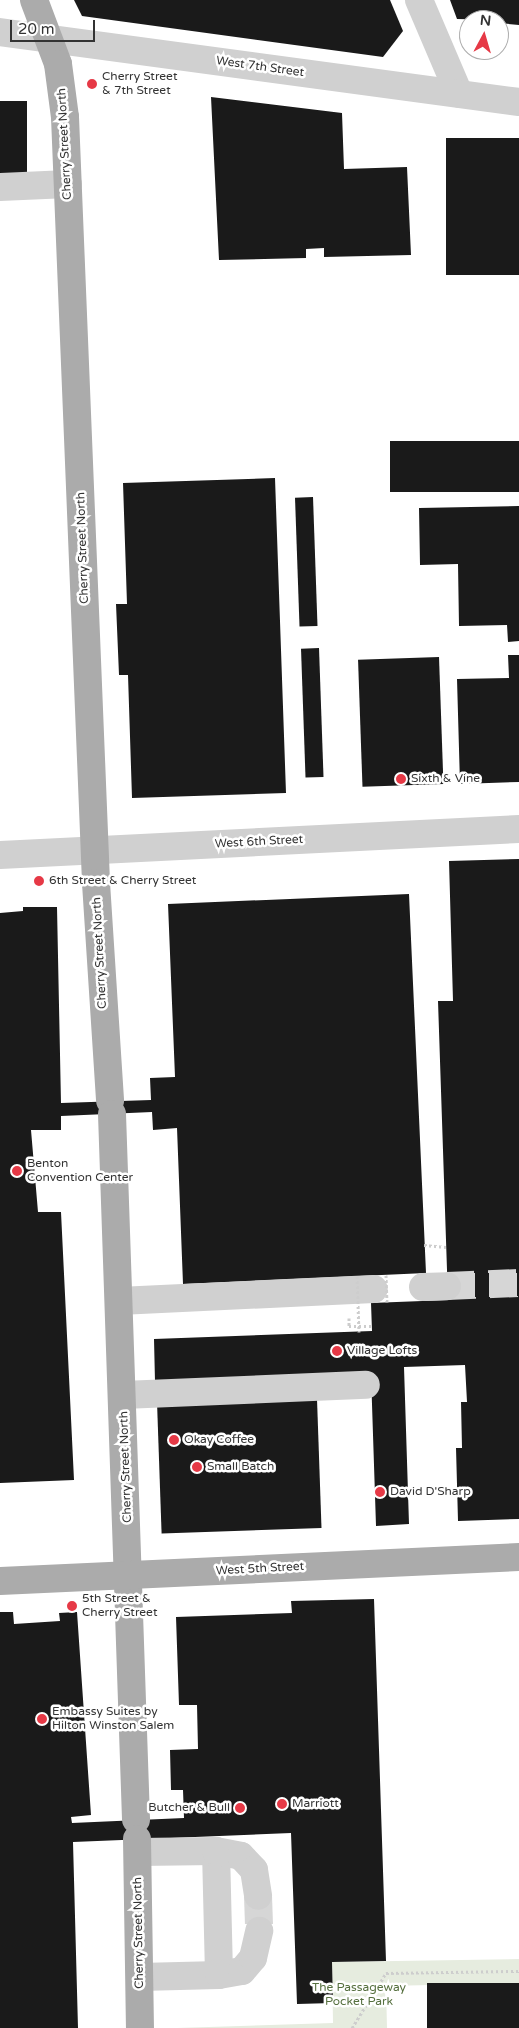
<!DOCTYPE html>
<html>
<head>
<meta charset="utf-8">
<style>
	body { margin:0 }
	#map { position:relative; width:519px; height:2028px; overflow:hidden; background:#fff; font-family:"Varela Round",sans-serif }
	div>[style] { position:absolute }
	.green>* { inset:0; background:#e6ecdf }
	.building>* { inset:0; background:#1a1a1a; transform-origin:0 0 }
	.minor-tunnel>* { height:28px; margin-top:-14px; transform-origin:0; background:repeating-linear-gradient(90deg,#d6d6d6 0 28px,transparent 0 42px) }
	.path>* { height:3px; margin-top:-1.5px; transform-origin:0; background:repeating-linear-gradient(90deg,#cdcdcd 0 2.5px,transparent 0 5px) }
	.minor>* { height:28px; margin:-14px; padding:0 14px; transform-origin:14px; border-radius:14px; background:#d0d0d0 }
	.major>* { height:28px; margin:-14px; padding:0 14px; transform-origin:14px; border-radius:14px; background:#ababab }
	.path-bridge>* { height:3px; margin-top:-1.5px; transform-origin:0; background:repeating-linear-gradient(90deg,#cdcdcd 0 2.5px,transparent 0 5px) }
	.dots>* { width:14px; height:14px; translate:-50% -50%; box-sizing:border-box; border:2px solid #fff; border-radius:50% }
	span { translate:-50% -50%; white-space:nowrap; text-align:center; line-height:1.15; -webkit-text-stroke:5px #fff; paint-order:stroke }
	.street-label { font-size:12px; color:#333 }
	.poi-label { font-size:12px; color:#333 }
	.left { translate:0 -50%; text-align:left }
	.right { translate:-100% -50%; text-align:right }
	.park-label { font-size:12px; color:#56703f }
	.north { position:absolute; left:459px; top:10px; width:50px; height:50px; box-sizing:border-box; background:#fff; border:1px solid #adadad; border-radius:50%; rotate:6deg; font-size:14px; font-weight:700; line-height:20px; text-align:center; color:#333 }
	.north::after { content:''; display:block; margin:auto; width:18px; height:22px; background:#e63946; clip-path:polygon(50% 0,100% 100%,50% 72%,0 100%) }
	.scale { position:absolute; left:10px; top:20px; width:85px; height:22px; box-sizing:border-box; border:2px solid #333; border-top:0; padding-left:6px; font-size:15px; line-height:18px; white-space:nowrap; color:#333; -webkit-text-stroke:4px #fff; paint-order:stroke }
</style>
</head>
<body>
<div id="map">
	<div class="green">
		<i style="clip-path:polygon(519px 1959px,519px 1983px,386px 1986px,387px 2028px,177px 2028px,333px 2023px,332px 1962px)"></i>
	</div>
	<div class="building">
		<i style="clip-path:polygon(74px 0,390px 0,403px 31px,383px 57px,82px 16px)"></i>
		<i style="clip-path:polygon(450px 0,519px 0,519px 25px,499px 23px,499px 20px,457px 19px)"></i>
		<i style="clip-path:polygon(211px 97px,342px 113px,344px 169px,407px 167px,411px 255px,324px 257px,324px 248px,306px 249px,306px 258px,219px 260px)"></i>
		<i style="left:0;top:101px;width:27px;height:77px"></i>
		<i style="left:519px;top:138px;width:137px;height:73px;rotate:90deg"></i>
		<i style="left:519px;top:441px;width:51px;height:129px;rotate:90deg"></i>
		<i style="clip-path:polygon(275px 478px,286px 793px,132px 798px,128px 675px,119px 675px,116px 604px,127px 604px,123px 483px)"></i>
		<i style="left:313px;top:497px;width:129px;height:18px;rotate:88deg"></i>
		<i style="clip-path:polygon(519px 506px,519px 641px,508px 642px,507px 625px,459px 626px,458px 564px,420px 565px,419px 508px)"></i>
		<i style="left:319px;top:648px;width:129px;height:18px;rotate:88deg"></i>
		<i style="clip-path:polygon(508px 655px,519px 655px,519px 782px,460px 784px,457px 679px,509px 678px)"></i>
		<i style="left:439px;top:657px;width:127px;height:81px;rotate:88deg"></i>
		<i style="clip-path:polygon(519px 859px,519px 1519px,458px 1521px,456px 1448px,462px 1448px,461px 1402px,467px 1402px,465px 1365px,404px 1367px,409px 1524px,376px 1526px,371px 1374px,155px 1382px,154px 1339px,372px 1331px,371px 1303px,448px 1300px,438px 1001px,453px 1001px,449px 861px)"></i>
		<i style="clip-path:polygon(409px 894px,426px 1273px,183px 1284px,177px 1128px,153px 1130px,152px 1112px,61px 1116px,61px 1130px,31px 1130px,38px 1212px,61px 1212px,74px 1480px,0 1483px,0 913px,23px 911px,23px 907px,57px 907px,61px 1103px,151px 1100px,150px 1078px,175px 1077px,168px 904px)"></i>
		<i style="left:317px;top:1399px;width:129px;height:160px;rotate:88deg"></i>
		<i style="clip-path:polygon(374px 1599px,386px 1961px,332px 1962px,333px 2003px,297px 2004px,291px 1833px,73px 1842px,78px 2028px,0 2028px,0 1612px,13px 1612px,14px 1624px,60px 1621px,59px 1613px,77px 1612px,91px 1815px,71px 1817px,72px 1823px,184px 1818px,183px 1790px,171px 1790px,170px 1750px,198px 1749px,197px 1705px,179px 1705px,176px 1617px,292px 1613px,291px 1601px)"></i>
		<i style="left:519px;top:1983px;width:45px;height:92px;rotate:90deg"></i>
	</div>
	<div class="minor-tunnel">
		<i style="left:447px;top:1286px;width:72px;rotate:-2.4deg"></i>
		<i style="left:258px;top:1896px;width:35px;rotate:88deg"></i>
	</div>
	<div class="path">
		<i style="left:424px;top:1245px;width:22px;rotate:5deg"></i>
		<i style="left:349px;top:1318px;width:8px;rotate:90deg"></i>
		<i style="left:349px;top:1326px;width:22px"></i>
		<i style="left:352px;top:2028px;width:65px;rotate:-58.3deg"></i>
		<i style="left:386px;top:1973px;width:133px;rotate:-0.9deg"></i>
	</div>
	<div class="minor">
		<i style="left:419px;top:0;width:102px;rotate:66.9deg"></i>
		<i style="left:0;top:32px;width:524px;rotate:7.68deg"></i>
		<i style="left:0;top:187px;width:68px;rotate:-2.5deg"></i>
		<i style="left:0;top:855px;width:520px;rotate:-2.87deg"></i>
		<i style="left:423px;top:1287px;width:24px;rotate:-2deg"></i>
		<i style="left:119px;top:1301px;width:255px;rotate:-2.7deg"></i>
		<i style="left:123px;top:1395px;width:243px;rotate:-2.4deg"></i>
		<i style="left:216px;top:1851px;width:124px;rotate:88.6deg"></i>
		<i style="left:138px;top:1852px;width:78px;rotate:-0.7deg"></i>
		<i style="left:216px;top:1851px;width:25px;rotate:11deg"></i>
		<i style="left:241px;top:1856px;width:19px;rotate:47deg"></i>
		<i style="left:254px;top:1870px;width:26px;rotate:81deg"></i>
		<i style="left:140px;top:1977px;width:79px;rotate:-1.5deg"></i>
		<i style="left:219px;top:1975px;width:23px;rotate:-10deg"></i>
		<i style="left:242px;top:1971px;width:17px;rotate:-50deg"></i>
		<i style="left:253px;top:1958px;width:28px;rotate:-77deg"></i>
	</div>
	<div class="major">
		<i style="left:34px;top:0;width:68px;rotate:69.4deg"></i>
		<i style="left:58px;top:64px;width:53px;rotate:82.5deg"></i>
		<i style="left:65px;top:117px;width:767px;rotate:87.68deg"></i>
		<i style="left:96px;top:883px;width:218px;rotate:86.3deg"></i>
		<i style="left:112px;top:1114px;width:706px;rotate:88.05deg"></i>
		<i style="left:0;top:1581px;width:520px;rotate:-2.65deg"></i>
		<i style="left:137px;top:1839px;width:189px;rotate:89.1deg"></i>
	</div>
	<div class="path-bridge">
		<i style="left:386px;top:1275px;width:27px;rotate:88deg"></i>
		<i style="left:357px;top:1276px;width:56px;rotate:88deg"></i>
	</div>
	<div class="dots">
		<i style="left:92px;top:84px;background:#e63946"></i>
		<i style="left:401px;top:779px;background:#e63946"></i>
		<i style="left:39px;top:881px;background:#e63946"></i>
		<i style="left:17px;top:1171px;background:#e63946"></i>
		<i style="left:337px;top:1351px;background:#e63946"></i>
		<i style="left:174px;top:1440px;background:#e63946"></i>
		<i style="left:197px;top:1467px;background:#e63946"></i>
		<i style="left:380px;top:1492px;background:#e63946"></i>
		<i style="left:72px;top:1606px;background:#e63946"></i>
		<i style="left:42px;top:1719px;background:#e63946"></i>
		<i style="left:282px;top:1804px;background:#e63946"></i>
		<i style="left:240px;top:1808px;background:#e63946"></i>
	</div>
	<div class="street-label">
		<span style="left:260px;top:67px;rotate:8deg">West 7th Street</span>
		<span style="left:65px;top:144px;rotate:-93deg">Cherry Street North</span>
		<span style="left:83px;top:548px;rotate:-92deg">Cherry Street North</span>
		<span style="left:259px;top:842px;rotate:-3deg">West 6th Street</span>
		<span style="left:100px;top:953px;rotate:-93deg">Cherry Street North</span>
		<span style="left:126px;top:1467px;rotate:-92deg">Cherry Street North</span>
		<span style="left:260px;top:1569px;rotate:-3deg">West 5th Street</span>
		<span style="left:139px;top:1933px;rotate:-91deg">Cherry Street North</span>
	</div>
	<div class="poi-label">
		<span class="left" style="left:102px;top:84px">Cherry Street<br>&amp; 7th Street</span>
		<span class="left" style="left:411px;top:779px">Sixth &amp; Vine</span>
		<span class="left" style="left:49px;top:881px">6th Street &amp; Cherry Street</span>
		<span class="left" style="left:27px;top:1171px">Benton<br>Convention Center</span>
		<span class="left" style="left:347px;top:1351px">Village Lofts</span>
		<span class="left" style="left:184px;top:1440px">Okay Coffee</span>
		<span class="left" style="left:207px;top:1467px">Small Batch</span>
		<span class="left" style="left:390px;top:1492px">David D'Sharp</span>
		<span class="left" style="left:82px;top:1606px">5th Street &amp;<br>Cherry Street</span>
		<span class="left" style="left:52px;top:1719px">Embassy Suites by<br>Hilton Winston Salem</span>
		<span class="left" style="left:292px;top:1804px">Marriott</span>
		<span class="right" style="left:230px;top:1808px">Butcher &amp; Bull</span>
	</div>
	<div class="park-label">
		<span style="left:359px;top:1995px">The Passageway<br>Pocket Park</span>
	</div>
	<div class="north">N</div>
	<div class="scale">20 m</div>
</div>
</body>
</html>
